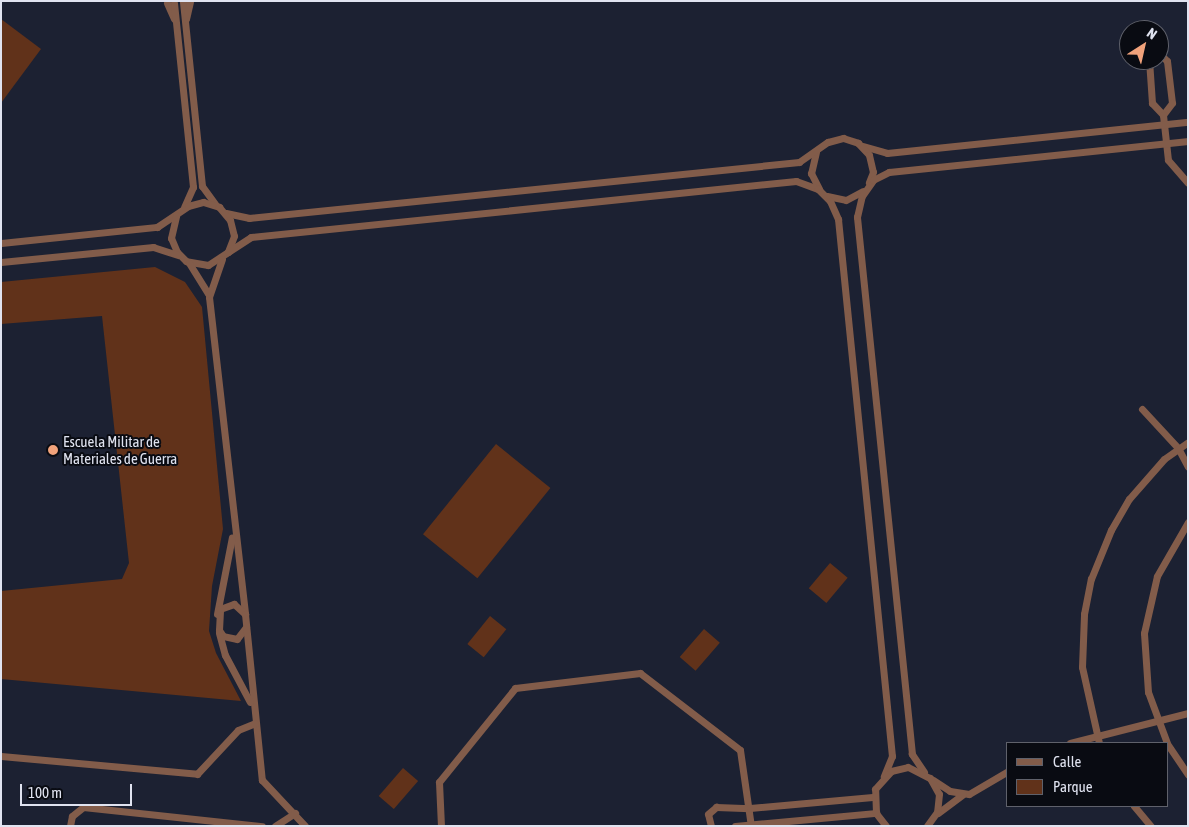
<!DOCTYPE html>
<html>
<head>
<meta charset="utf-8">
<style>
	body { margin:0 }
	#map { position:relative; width:1189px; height:827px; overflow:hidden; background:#1c2132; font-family:"Asap Condensed",sans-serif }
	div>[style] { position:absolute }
	.green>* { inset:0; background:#61321a; transform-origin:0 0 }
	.minor>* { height:7px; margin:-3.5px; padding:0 3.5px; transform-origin:3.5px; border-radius:3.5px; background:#825c4a }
	.dots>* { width:14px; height:14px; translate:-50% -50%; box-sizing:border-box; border:2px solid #090b12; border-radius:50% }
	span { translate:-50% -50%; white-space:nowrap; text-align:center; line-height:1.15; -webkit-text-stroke:4px #090b12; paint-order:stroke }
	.poi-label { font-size:15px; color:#e0e3f0 }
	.left { translate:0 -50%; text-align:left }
	.frame { position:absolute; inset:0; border:2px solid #e0e3f0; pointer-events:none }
	.legend { position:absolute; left:1006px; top:742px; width:162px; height:65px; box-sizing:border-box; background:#090b12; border:1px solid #5f616b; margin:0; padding:6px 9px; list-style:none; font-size:15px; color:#e0e3f0 }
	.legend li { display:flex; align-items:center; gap:10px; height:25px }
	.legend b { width:25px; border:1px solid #5f616b }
	.north { position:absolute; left:1119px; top:20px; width:50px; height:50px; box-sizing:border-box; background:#090b12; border:1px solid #5f616b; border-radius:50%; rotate:35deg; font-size:14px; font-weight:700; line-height:20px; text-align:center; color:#e0e3f0 }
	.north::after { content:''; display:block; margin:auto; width:18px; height:22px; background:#f1a27b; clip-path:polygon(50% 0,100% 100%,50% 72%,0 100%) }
	.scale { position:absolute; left:20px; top:784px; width:112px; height:22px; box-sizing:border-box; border:2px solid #e0e3f0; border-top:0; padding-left:6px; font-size:15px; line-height:18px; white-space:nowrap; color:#e0e3f0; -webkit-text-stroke:4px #090b12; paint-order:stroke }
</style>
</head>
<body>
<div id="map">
	<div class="green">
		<i style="clip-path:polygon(1px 19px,41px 49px,1px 103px)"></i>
		<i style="clip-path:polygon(155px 267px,185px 282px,202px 307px,223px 529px,212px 586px,209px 631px,216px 653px,241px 701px,1px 679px,1px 591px,122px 579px,129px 563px,102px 316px,1px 324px,1px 282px)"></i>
		<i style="left:496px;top:444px;width:70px;height:116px;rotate:39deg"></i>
		<i style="left:830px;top:563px;width:23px;height:33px;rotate:40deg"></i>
		<i style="left:490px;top:616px;width:21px;height:36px;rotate:39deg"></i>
		<i style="left:704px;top:629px;width:21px;height:37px;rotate:41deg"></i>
		<i style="left:403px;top:768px;width:20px;height:37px;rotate:41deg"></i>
	</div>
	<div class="minor">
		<i style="left:183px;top:2px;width:185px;rotate:84.1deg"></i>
		<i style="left:202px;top:186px;width:22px;rotate:54deg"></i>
		<i style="left:167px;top:3px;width:17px;rotate:66deg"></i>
		<i style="left:174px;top:3px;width:185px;rotate:84.1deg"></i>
		<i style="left:193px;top:187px;width:22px;rotate:114deg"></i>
		<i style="left:186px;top:19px;width:18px;rotate:-77deg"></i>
		<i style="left:1159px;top:53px;width:11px;rotate:45deg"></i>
		<i style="left:1167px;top:61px;width:42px;rotate:83.2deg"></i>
		<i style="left:1172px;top:103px;width:15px;rotate:127deg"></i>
		<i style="left:1149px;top:60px;width:43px;rotate:86deg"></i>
		<i style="left:1152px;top:103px;width:16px;rotate:47deg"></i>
		<i style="left:1163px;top:115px;width:45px;rotate:83.7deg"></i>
		<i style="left:1168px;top:160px;width:30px;rotate:49deg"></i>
		<i style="left:863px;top:146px;width:25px;rotate:16deg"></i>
		<i style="left:887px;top:153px;width:303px;rotate:-5.9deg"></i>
		<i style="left:816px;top:152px;width:22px;rotate:103deg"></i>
		<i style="left:811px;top:173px;width:18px;rotate:63deg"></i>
		<i style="left:827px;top:196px;width:19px;rotate:12deg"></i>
		<i style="left:846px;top:200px;width:19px;rotate:-28deg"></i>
		<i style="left:226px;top:213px;width:24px;rotate:12deg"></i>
		<i style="left:249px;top:218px;width:553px;rotate:-5.81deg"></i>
		<i style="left:799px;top:162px;width:35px;rotate:-35deg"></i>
		<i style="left:828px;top:142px;width:16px;rotate:-15deg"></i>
		<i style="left:843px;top:138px;width:16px;rotate:18deg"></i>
		<i style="left:858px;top:143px;width:16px;rotate:47deg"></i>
		<i style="left:869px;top:155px;width:17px;rotate:77deg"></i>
		<i style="left:873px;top:172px;width:11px;rotate:112deg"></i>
		<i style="left:1px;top:243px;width:157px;rotate:-5.9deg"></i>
		<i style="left:157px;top:227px;width:37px;rotate:-34deg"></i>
		<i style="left:188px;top:206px;width:16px;rotate:-15deg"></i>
		<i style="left:203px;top:202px;width:17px;rotate:17deg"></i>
		<i style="left:219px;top:207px;width:17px;rotate:50deg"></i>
		<i style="left:230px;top:220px;width:16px;rotate:76deg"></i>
		<i style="left:234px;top:236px;width:17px;rotate:111deg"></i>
		<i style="left:228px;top:252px;width:24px;rotate:147deg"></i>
		<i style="left:208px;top:265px;width:22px;rotate:-170deg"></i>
		<i style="left:186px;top:261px;width:13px;rotate:-135deg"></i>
		<i style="left:177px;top:252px;width:15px;rotate:-113deg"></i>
		<i style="left:171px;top:238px;width:23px;rotate:-77deg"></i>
		<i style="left:228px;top:252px;width:27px;rotate:-33deg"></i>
		<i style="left:251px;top:237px;width:548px;rotate:-5.87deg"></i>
		<i style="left:796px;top:181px;width:23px;rotate:20deg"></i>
		<i style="left:818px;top:189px;width:17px;rotate:45deg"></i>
		<i style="left:830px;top:201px;width:20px;rotate:66deg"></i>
		<i style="left:838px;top:219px;width:540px;rotate:84.26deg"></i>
		<i style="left:892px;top:756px;width:22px;rotate:112deg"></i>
		<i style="left:222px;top:259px;width:40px;rotate:108.9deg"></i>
		<i style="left:209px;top:297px;width:319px;rotate:83.5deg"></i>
		<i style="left:1px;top:262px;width:153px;rotate:-5.6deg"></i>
		<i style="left:153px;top:247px;width:26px;rotate:18deg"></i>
		<i style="left:189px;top:263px;width:36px;rotate:58deg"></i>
		<i style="left:1142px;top:409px;width:53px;rotate:47.3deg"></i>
		<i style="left:1178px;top:448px;width:21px;rotate:62deg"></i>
		<i style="left:217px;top:614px;width:78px;rotate:-79deg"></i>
		<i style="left:246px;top:627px;width:15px;rotate:127deg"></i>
		<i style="left:237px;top:639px;width:14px;rotate:-168deg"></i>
		<i style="left:223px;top:636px;width:7px;rotate:-124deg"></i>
		<i style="left:219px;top:630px;width:21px;rotate:-87deg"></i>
		<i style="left:220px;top:609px;width:15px;rotate:-20deg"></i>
		<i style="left:234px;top:604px;width:15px;rotate:42deg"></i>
		<i style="left:245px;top:614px;width:167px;rotate:84.2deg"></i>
		<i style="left:262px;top:780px;width:63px;rotate:46.9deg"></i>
		<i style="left:219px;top:633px;width:23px;rotate:75deg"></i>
		<i style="left:225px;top:655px;width:53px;rotate:62deg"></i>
		<i style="left:1070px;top:743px;width:122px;rotate:-14.3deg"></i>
		<i style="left:1099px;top:743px;width:78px;rotate:-102.6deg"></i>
		<i style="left:1082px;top:667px;width:53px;rotate:-87.8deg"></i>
		<i style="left:1084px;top:614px;width:36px;rotate:-79deg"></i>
		<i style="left:1091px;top:579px;width:53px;rotate:-67.8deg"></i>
		<i style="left:1111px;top:530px;width:36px;rotate:-60deg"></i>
		<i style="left:1129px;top:499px;width:53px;rotate:-48.8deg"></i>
		<i style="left:1164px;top:459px;width:29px;rotate:-35deg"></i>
		<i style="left:1167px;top:743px;width:54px;rotate:-110.4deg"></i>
		<i style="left:1148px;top:692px;width:59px;rotate:-93.9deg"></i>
		<i style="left:1144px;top:633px;width:58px;rotate:-77.2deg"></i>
		<i style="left:1157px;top:576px;width:62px;rotate:-60.1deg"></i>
		<i style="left:1168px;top:745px;width:36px;rotate:56deg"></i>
		<i style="left:1px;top:756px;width:197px;rotate:5.2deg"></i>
		<i style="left:197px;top:774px;width:60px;rotate:-47deg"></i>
		<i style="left:238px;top:730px;width:18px;rotate:-22deg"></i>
		<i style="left:924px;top:772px;width:22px;rotate:-124deg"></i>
		<i style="left:912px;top:754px;width:540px;rotate:-95.85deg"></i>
		<i style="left:857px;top:217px;width:22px;rotate:-77deg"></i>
		<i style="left:862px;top:196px;width:19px;rotate:-55deg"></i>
		<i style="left:873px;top:180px;width:18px;rotate:-27deg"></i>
		<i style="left:889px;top:172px;width:301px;rotate:-5.9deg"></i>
		<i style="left:933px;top:780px;width:20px;rotate:33deg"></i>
		<i style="left:950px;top:791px;width:19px;rotate:9deg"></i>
		<i style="left:969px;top:794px;width:45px;rotate:-30.5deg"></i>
		<i style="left:1134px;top:806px;width:26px;rotate:50deg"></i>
		<i style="left:938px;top:813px;width:31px;rotate:-37deg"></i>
		<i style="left:70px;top:826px;width:10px;rotate:-79deg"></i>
		<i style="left:72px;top:816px;width:14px;rotate:-39deg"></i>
		<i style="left:83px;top:807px;width:180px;rotate:6.1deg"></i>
		<i style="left:275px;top:826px;width:24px;rotate:-33deg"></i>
		<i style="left:441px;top:826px;width:44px;rotate:-92.6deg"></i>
		<i style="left:439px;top:782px;width:121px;rotate:-51deg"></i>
		<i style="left:515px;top:688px;width:126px;rotate:-6.8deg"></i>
		<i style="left:640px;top:673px;width:126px;rotate:37.6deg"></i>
		<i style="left:740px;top:750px;width:77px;rotate:81.8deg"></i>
		<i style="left:711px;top:826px;width:12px;rotate:-104deg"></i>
		<i style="left:708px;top:814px;width:11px;rotate:-41deg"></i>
		<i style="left:716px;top:807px;width:34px;rotate:2deg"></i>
		<i style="left:750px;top:808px;width:123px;rotate:-5.1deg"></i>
		<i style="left:735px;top:826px;width:142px;rotate:-5.3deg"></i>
		<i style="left:886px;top:826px;width:16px;rotate:-128deg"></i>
		<i style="left:876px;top:813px;width:24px;rotate:-92deg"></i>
		<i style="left:875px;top:789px;width:24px;rotate:-48deg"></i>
		<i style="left:891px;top:771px;width:17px;rotate:-13deg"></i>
		<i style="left:908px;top:767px;width:25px;rotate:27deg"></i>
		<i style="left:930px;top:778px;width:18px;rotate:61deg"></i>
		<i style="left:939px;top:794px;width:18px;rotate:96deg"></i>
		<i style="left:937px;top:812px;width:17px;rotate:126deg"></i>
	</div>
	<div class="dots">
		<i style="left:53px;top:450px;background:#f1a27b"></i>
	</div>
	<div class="poi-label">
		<span class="left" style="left:63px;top:450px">Escuela Militar de<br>Materiales de Guerra</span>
	</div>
	<div class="frame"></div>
	<ul class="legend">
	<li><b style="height:6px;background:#825c4a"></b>Calle</li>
	<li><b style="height:14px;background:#61321a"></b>Parque</li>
	</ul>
	<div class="north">N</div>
	<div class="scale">100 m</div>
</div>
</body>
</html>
